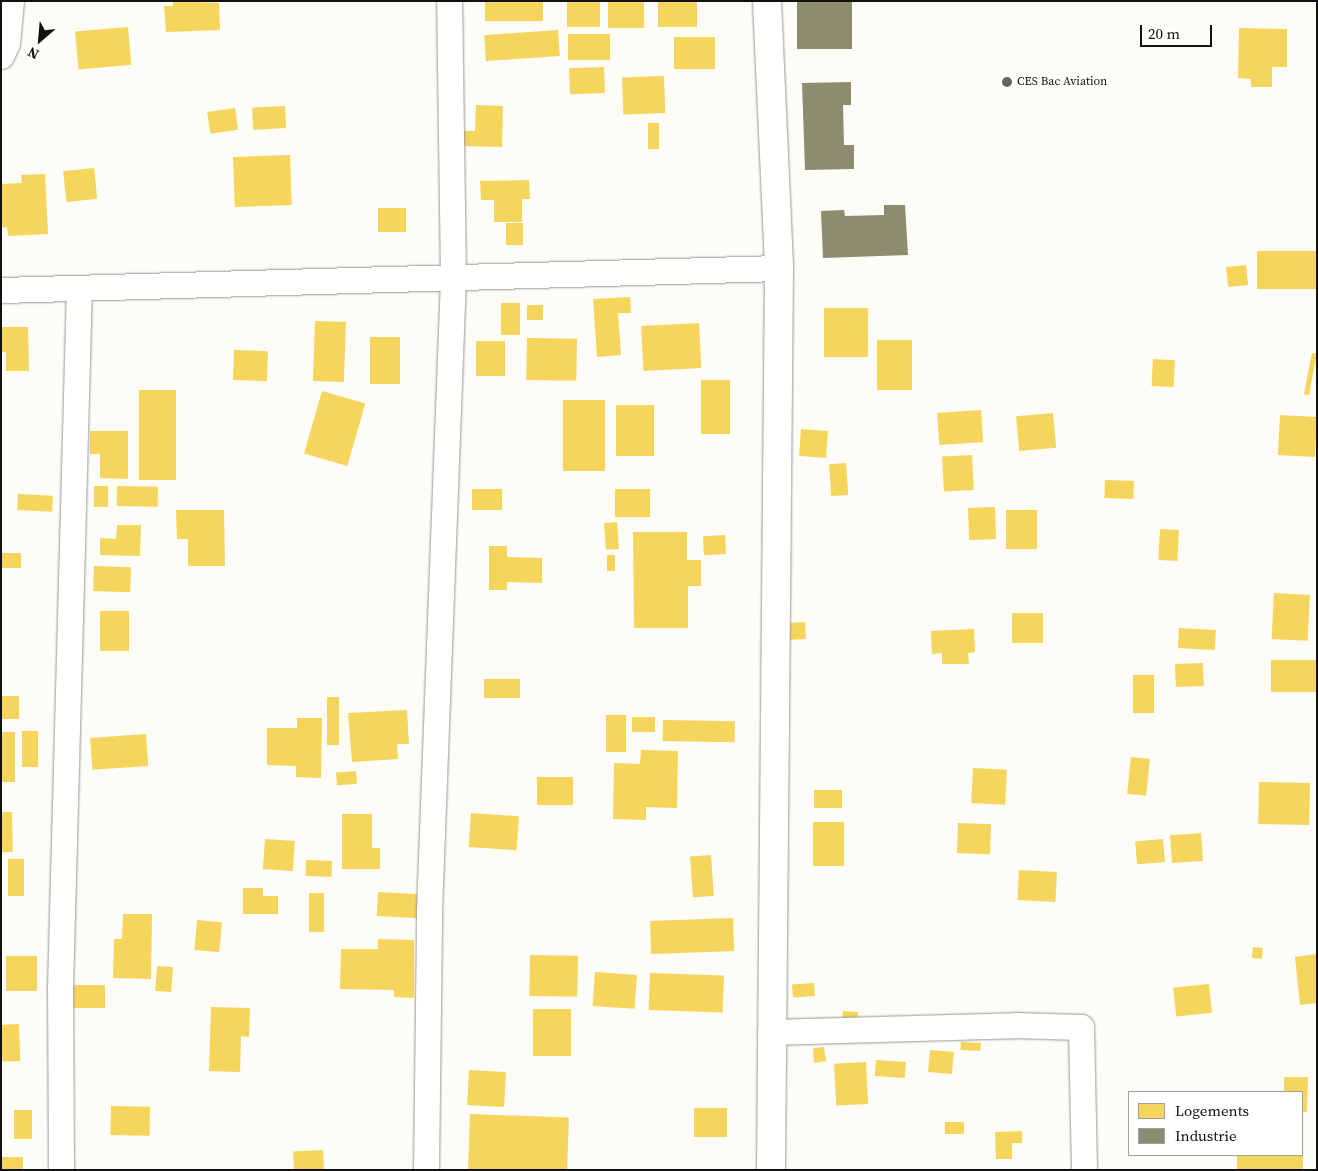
<!DOCTYPE html>
<html>
<head>
<meta charset="utf-8">
<style>
	body { margin:0 }
	#map { position:relative; width:1318px; height:1171px; overflow:hidden; background:#fdfcf7; font-family:"Source Serif 4",serif }
	div>[style] { position:absolute }
	.homes>* { inset:0; background:#f6d55c; transform-origin:0 0 }
	.industry>* { inset:0; background:#8c8c6e; transform-origin:0 0 }
	.roads { filter:drop-shadow(0 0 1px #979795) drop-shadow(0 0 1px #979795) }
	.minor>* { height:25px; margin:-12.5px; padding:0 12.5px; transform-origin:12.5px; border-radius:12.5px; background:#fffffe }
	.tertiary>* { height:28px; margin:-14px; padding:0 14px; transform-origin:14px; border-radius:14px; background:#fffffe }
	.dots>* { width:14px; height:14px; translate:-50% -50%; box-sizing:border-box; border:2px solid #fff; border-radius:50% }
	span { translate:-50% -50%; white-space:nowrap; text-align:center; line-height:1.15; -webkit-text-stroke:5px #fff; paint-order:stroke }
	.poi-label { font-size:12px; color:#111 }
	.left { translate:0 -50%; text-align:left }
	.frame { position:absolute; inset:0; border:2px solid #111; pointer-events:none }
	.legend { position:absolute; left:1128px; top:1091px; width:175px; height:65px; box-sizing:border-box; background:#fff; border:1px solid #a0a0a0; margin:0; padding:6px 9px; list-style:none; font-size:15px; color:#111 }
	.legend li { display:flex; align-items:center; gap:10px; height:25px }
	.legend b { width:25px; border:1px solid #a0a0a0 }
	.north { position:absolute; left:15px; top:15px; width:50px; height:50px; -webkit-text-stroke:4px #fff; paint-order:stroke; rotate:207deg; font-size:14px; font-weight:700; line-height:20px; text-align:center; color:#111 }
	.north::after { content:''; display:block; margin:auto; width:18px; height:22px; background:#111; clip-path:polygon(50% 0,100% 100%,50% 72%,0 100%) }
	.scale { position:absolute; left:1140px; top:25px; width:72px; height:22px; box-sizing:border-box; border:2px solid #111; border-top:0; padding-left:6px; font-size:15px; line-height:18px; white-space:nowrap; color:#111; -webkit-text-stroke:4px #fff; paint-order:stroke }
</style>
</head>
<body>
<div id="map">
	<div class="homes">
		<i style="clip-path:polygon(173px 1px,219px 3px,220px 30px,166px 32px,164px 6px,173px 6px)"></i>
		<i style="left:485px;top:1px;width:58px;height:20px"></i>
		<i style="left:567px;top:1px;width:33px;height:26px"></i>
		<i style="left:608px;top:1px;width:36px;height:27px"></i>
		<i style="left:658px;top:1px;width:39px;height:26px"></i>
		<i style="left:128px;top:27px;width:38px;height:53px;rotate:85deg"></i>
		<i style="clip-path:polygon(1239px 28px,1287px 29px,1287px 67px,1272px 67px,1272px 87px,1251px 87px,1251px 79px,1238px 78px)"></i>
		<i style="left:558px;top:30px;width:26px;height:74px;rotate:86deg"></i>
		<i style="left:568px;top:34px;width:42px;height:26px"></i>
		<i style="left:674px;top:37px;width:41px;height:32px"></i>
		<i style="left:604px;top:67px;width:26px;height:35px;rotate:88deg"></i>
		<i style="left:664px;top:76px;width:37px;height:42px;rotate:88deg"></i>
		<i style="clip-path:polygon(476px 105px,503px 106px,502px 147px,461px 146px,461px 131px,475px 131px)"></i>
		<i style="left:285px;top:106px;width:22px;height:33px;rotate:87deg"></i>
		<i style="left:235px;top:108px;width:22px;height:28px;rotate:82deg"></i>
		<i style="left:648px;top:123px;width:11px;height:26px"></i>
		<i style="left:290px;top:155px;width:50px;height:57px;rotate:88deg"></i>
		<i style="left:94px;top:168px;width:31px;height:31px;rotate:84deg"></i>
		<i style="clip-path:polygon(45px 174px,48px 234px,8px 236px,7px 227px,1px 228px,1px 184px,22px 183px,21px 175px)"></i>
		<i style="clip-path:polygon(529px 180px,530px 199px,522px 199px,522px 222px,494px 222px,494px 200px,481px 200px,480px 181px)"></i>
		<i style="left:378px;top:208px;width:28px;height:24px"></i>
		<i style="left:506px;top:223px;width:17px;height:22px"></i>
		<i style="left:1317px;top:251px;width:38px;height:60px;rotate:90deg"></i>
		<i style="left:1246px;top:265px;width:20px;height:20px;rotate:84deg"></i>
		<i style="clip-path:polygon(630px 297px,631px 313px,618px 313px,621px 355px,597px 357px,593px 299px)"></i>
		<i style="left:501px;top:303px;width:19px;height:32px"></i>
		<i style="left:527px;top:305px;width:16px;height:15px"></i>
		<i style="left:824px;top:308px;width:44px;height:49px"></i>
		<i style="left:315px;top:321px;width:31px;height:60px;rotate:2deg"></i>
		<i style="left:699px;top:323px;width:45px;height:58px;rotate:87deg"></i>
		<i style="clip-path:polygon(1px 327px,28px 327px,29px 371px,6px 371px,6px 352px,1px 352px)"></i>
		<i style="left:370px;top:337px;width:30px;height:47px"></i>
		<i style="left:527px;top:338px;width:50px;height:42px;rotate:1deg"></i>
		<i style="left:877px;top:340px;width:35px;height:50px"></i>
		<i style="left:476px;top:341px;width:29px;height:35px"></i>
		<i style="left:234px;top:350px;width:34px;height:30px;rotate:2deg"></i>
		<i style="left:1312px;top:353px;width:5px;height:42px;rotate:11deg"></i>
		<i style="left:1153px;top:359px;width:22px;height:27px;rotate:3deg"></i>
		<i style="left:701px;top:380px;width:29px;height:54px"></i>
		<i style="left:139px;top:390px;width:37px;height:90px"></i>
		<i style="left:322px;top:391px;width:45px;height:65px;rotate:16deg"></i>
		<i style="left:563px;top:400px;width:42px;height:71px"></i>
		<i style="left:616px;top:405px;width:38px;height:51px"></i>
		<i style="left:981px;top:410px;width:32px;height:44px;rotate:86deg"></i>
		<i style="left:1053px;top:413px;width:35px;height:37px;rotate:85deg"></i>
		<i style="left:1280px;top:415px;width:37px;height:40px;rotate:3deg"></i>
		<i style="left:801px;top:429px;width:27px;height:27px;rotate:4deg"></i>
		<i style="clip-path:polygon(90px 431px,128px 431px,128px 479px,100px 478px,100px 454px,90px 454px)"></i>
		<i style="left:972px;top:455px;width:35px;height:30px;rotate:87deg"></i>
		<i style="left:846px;top:463px;width:32px;height:17px;rotate:86deg"></i>
		<i style="left:1105px;top:480px;width:29px;height:18px;rotate:2deg"></i>
		<i style="left:94px;top:486px;width:14px;height:21px"></i>
		<i style="left:117px;top:486px;width:41px;height:20px;rotate:1deg"></i>
		<i style="left:502px;top:489px;width:21px;height:30px;rotate:90deg"></i>
		<i style="left:615px;top:489px;width:35px;height:28px"></i>
		<i style="left:18px;top:494px;width:35px;height:16px;rotate:3deg"></i>
		<i style="left:995px;top:507px;width:32px;height:27px;rotate:88deg"></i>
		<i style="clip-path:polygon(176px 510px,224px 510px,225px 566px,188px 566px,188px 539px,177px 539px)"></i>
		<i style="left:1006px;top:510px;width:31px;height:39px"></i>
		<i style="left:617px;top:522px;width:27px;height:13px;rotate:86deg"></i>
		<i style="clip-path:polygon(117px 525px,141px 525px,140px 556px,100px 555px,100px 538px,116px 539px)"></i>
		<i style="left:1160px;top:529px;width:19px;height:31px;rotate:3deg"></i>
		<i style="clip-path:polygon(633px 532px,687px 532px,687px 560px,701px 560px,701px 586px,688px 586px,688px 628px,634px 628px)"></i>
		<i style="left:725px;top:535px;width:19px;height:22px;rotate:87deg"></i>
		<i style="clip-path:polygon(489px 546px,507px 546px,507px 557px,542px 558px,542px 583px,507px 582px,507px 590px,489px 590px)"></i>
		<i style="left:1px;top:553px;width:20px;height:15px"></i>
		<i style="left:607px;top:555px;width:8px;height:16px"></i>
		<i style="left:94px;top:566px;width:37px;height:25px;rotate:2deg"></i>
		<i style="left:1274px;top:593px;width:36px;height:46px;rotate:3deg"></i>
		<i style="left:100px;top:611px;width:29px;height:40px"></i>
		<i style="left:1012px;top:613px;width:31px;height:30px"></i>
		<i style="left:805px;top:622px;width:17px;height:18px;rotate:87deg"></i>
		<i style="left:1179px;top:628px;width:37px;height:20px;rotate:3deg"></i>
		<i style="clip-path:polygon(974px 629px,975px 652px,968px 653px,969px 664px,942px 664px,942px 653px,932px 654px,931px 631px)"></i>
		<i style="left:1317px;top:660px;width:32px;height:46px;rotate:90deg"></i>
		<i style="left:1203px;top:663px;width:23px;height:28px;rotate:88deg"></i>
		<i style="left:1154px;top:675px;width:38px;height:21px;rotate:90deg"></i>
		<i style="left:484px;top:679px;width:36px;height:19px"></i>
		<i style="left:1px;top:696px;width:18px;height:23px"></i>
		<i style="left:327px;top:697px;width:12px;height:48px"></i>
		<i style="clip-path:polygon(407px 710px,409px 744px,397px 744px,398px 759px,352px 762px,348px 713px)"></i>
		<i style="left:606px;top:715px;width:20px;height:37px"></i>
		<i style="left:632px;top:717px;width:23px;height:15px"></i>
		<i style="clip-path:polygon(297px 718px,322px 718px,321px 778px,296px 777px,296px 766px,267px 765px,267px 728px,297px 728px)"></i>
		<i style="left:663px;top:720px;width:72px;height:21px;rotate:1deg"></i>
		<i style="left:22px;top:731px;width:16px;height:36px"></i>
		<i style="left:1px;top:732px;width:14px;height:50px"></i>
		<i style="left:146px;top:734px;width:32px;height:56px;rotate:86deg"></i>
		<i style="clip-path:polygon(641px 750px,678px 751px,677px 808px,646px 807px,646px 820px,613px 819px,614px 763px,640px 764px)"></i>
		<i style="left:1131px;top:757px;width:19px;height:37px;rotate:6deg"></i>
		<i style="left:973px;top:768px;width:34px;height:35px;rotate:3deg"></i>
		<i style="left:356px;top:771px;width:13px;height:20px;rotate:86deg"></i>
		<i style="left:537px;top:777px;width:36px;height:28px"></i>
		<i style="left:1259px;top:782px;width:51px;height:42px;rotate:1deg"></i>
		<i style="left:814px;top:790px;width:28px;height:18px"></i>
		<i style="left:12px;top:812px;width:40px;height:11px;rotate:89deg"></i>
		<i style="left:471px;top:813px;width:48px;height:34px;rotate:4deg"></i>
		<i style="clip-path:polygon(342px 814px,372px 814px,372px 848px,380px 848px,380px 869px,342px 869px)"></i>
		<i style="left:813px;top:822px;width:31px;height:44px"></i>
		<i style="left:958px;top:823px;width:33px;height:30px;rotate:2deg"></i>
		<i style="left:1201px;top:833px;width:28px;height:31px;rotate:86deg"></i>
		<i style="left:265px;top:839px;width:30px;height:30px;rotate:4deg"></i>
		<i style="left:1163px;top:839px;width:23px;height:28px;rotate:85deg"></i>
		<i style="left:711px;top:855px;width:41px;height:21px;rotate:86deg"></i>
		<i style="left:8px;top:859px;width:16px;height:37px"></i>
		<i style="left:306px;top:860px;width:26px;height:16px;rotate:2deg"></i>
		<i style="left:1019px;top:870px;width:38px;height:30px;rotate:3deg"></i>
		<i style="clip-path:polygon(243px 888px,263px 888px,263px 896px,278px 896px,278px 914px,243px 914px)"></i>
		<i style="left:378px;top:892px;width:42px;height:24px;rotate:3deg"></i>
		<i style="left:309px;top:893px;width:15px;height:39px"></i>
		<i style="clip-path:polygon(123px 914px,152px 914px,151px 979px,113px 978px,114px 939px,122px 939px)"></i>
		<i style="left:733px;top:918px;width:33px;height:83px;rotate:88deg"></i>
		<i style="left:197px;top:920px;width:25px;height:30px;rotate:5deg"></i>
		<i style="clip-path:polygon(378px 939px,414px 940px,414px 998px,394px 997px,394px 990px,340px 989px,341px 949px,378px 949px)"></i>
		<i style="left:1253px;top:947px;width:10px;height:11px;rotate:6deg"></i>
		<i style="clip-path:polygon(1317px 954px,1317px 1003px,1300px 1005px,1295px 957px)"></i>
		<i style="left:530px;top:955px;width:48px;height:41px;rotate:1deg"></i>
		<i style="left:6px;top:956px;width:31px;height:35px"></i>
		<i style="left:157px;top:966px;width:16px;height:25px;rotate:4deg"></i>
		<i style="left:595px;top:972px;width:42px;height:34px;rotate:4deg"></i>
		<i style="left:650px;top:973px;width:74px;height:37px;rotate:2deg"></i>
		<i style="left:814px;top:983px;width:13px;height:22px;rotate:86deg"></i>
		<i style="left:1209px;top:984px;width:29px;height:36px;rotate:84deg"></i>
		<i style="left:73px;top:985px;width:32px;height:23px"></i>
		<i style="clip-path:polygon(211px 1007px,250px 1008px,249px 1037px,241px 1036px,240px 1072px,209px 1071px)"></i>
		<i style="left:533px;top:1009px;width:38px;height:47px"></i>
		<i style="left:843px;top:1011px;width:15px;height:11px;rotate:4deg"></i>
		<i style="left:19px;top:1024px;width:37px;height:18px;rotate:88deg"></i>
		<i style="left:961px;top:1042px;width:20px;height:8px;rotate:3deg"></i>
		<i style="clip-path:polygon(824px 1047px,826px 1061px,814px 1063px,813px 1048px)"></i>
		<i style="left:930px;top:1050px;width:24px;height:22px;rotate:5deg"></i>
		<i style="left:876px;top:1060px;width:30px;height:16px;rotate:4deg"></i>
		<i style="left:866px;top:1062px;width:42px;height:32px;rotate:87deg"></i>
		<i style="left:469px;top:1070px;width:37px;height:35px;rotate:3deg"></i>
		<i style="clip-path:polygon(1284px 1077px,1308px 1077px,1307px 1112px,1302px 1112px,1302px 1092px,1284px 1092px)"></i>
		<i style="left:111px;top:1106px;width:39px;height:29px;rotate:1deg"></i>
		<i style="left:694px;top:1108px;width:33px;height:29px"></i>
		<i style="left:14px;top:1110px;width:18px;height:29px"></i>
		<i style="left:470px;top:1114px;width:99px;height:56px;rotate:2deg"></i>
		<i style="left:945px;top:1122px;width:19px;height:12px"></i>
		<i style="clip-path:polygon(1022px 1131px,1022px 1143px,1012px 1143px,1012px 1159px,996px 1159px,995px 1132px)"></i>
		<i style="left:323px;top:1150px;width:20px;height:30px;rotate:87deg"></i>
		<i style="left:1237px;top:1155px;width:66px;height:15px"></i>
		<i style="left:1px;top:1157px;width:22px;height:13px"></i>
	</div>
	<div class="industry">
		<i style="left:797px;top:1px;width:55px;height:48px"></i>
		<i style="clip-path:polygon(851px 82px,851px 105px,843px 105px,844px 145px,854px 145px,854px 169px,805px 170px,802px 83px)"></i>
		<i style="clip-path:polygon(884px 205px,905px 205px,908px 255px,823px 258px,821px 211px,844px 210px,845px 216px,884px 215px)"></i>
	</div>
	<div class="roads">
		<div class="minor">
			<i style="left:1px;top:56px;width:14px;rotate:-65deg"></i>
			<i style="left:7px;top:43px;width:42px;rotate:-84.6deg"></i>
			<i style="left:1px;top:290px;width:778px;rotate:-1.62deg"></i>
			<i style="left:770px;top:1032px;width:245px;rotate:-1.6deg"></i>
			<i style="left:1015px;top:1025px;width:66px;rotate:1.7deg"></i>
			<i style="left:1081px;top:1027px;width:143px;rotate:88.8deg"></i>
			<i style="left:61px;top:1170px;width:182px;rotate:-90.3deg"></i>
			<i style="left:60px;top:988px;width:700px;rotate:-88.45deg"></i>
			<i style="left:426px;top:1170px;width:259px;rotate:-89.3deg"></i>
			<i style="left:429px;top:911px;width:632px;rotate:-87.83deg"></i>
			<i style="left:453px;top:279px;width:278px;rotate:-90.8deg"></i>
		</div>
		<div class="tertiary">
			<i style="left:767px;top:1px;width:267px;rotate:87.4deg"></i>
			<i style="left:779px;top:268px;width:902px;rotate:90.51deg"></i>
		</div>
	</div>
	<div class="dots">
		<i style="left:1007px;top:82px;background:#646362"></i>
	</div>
	<div class="poi-label">
		<span class="left" style="left:1017px;top:82px">CES Bac Aviation</span>
	</div>
	<div class="frame"></div>
	<ul class="legend">
	<li><b style="height:14px;background:#f6d55c"></b>Logements</li>
	<li><b style="height:14px;background:#8c8c6e"></b>Industrie</li>
	</ul>
	<div class="north">N</div>
	<div class="scale">20 m</div>
</div>
</body>
</html>
